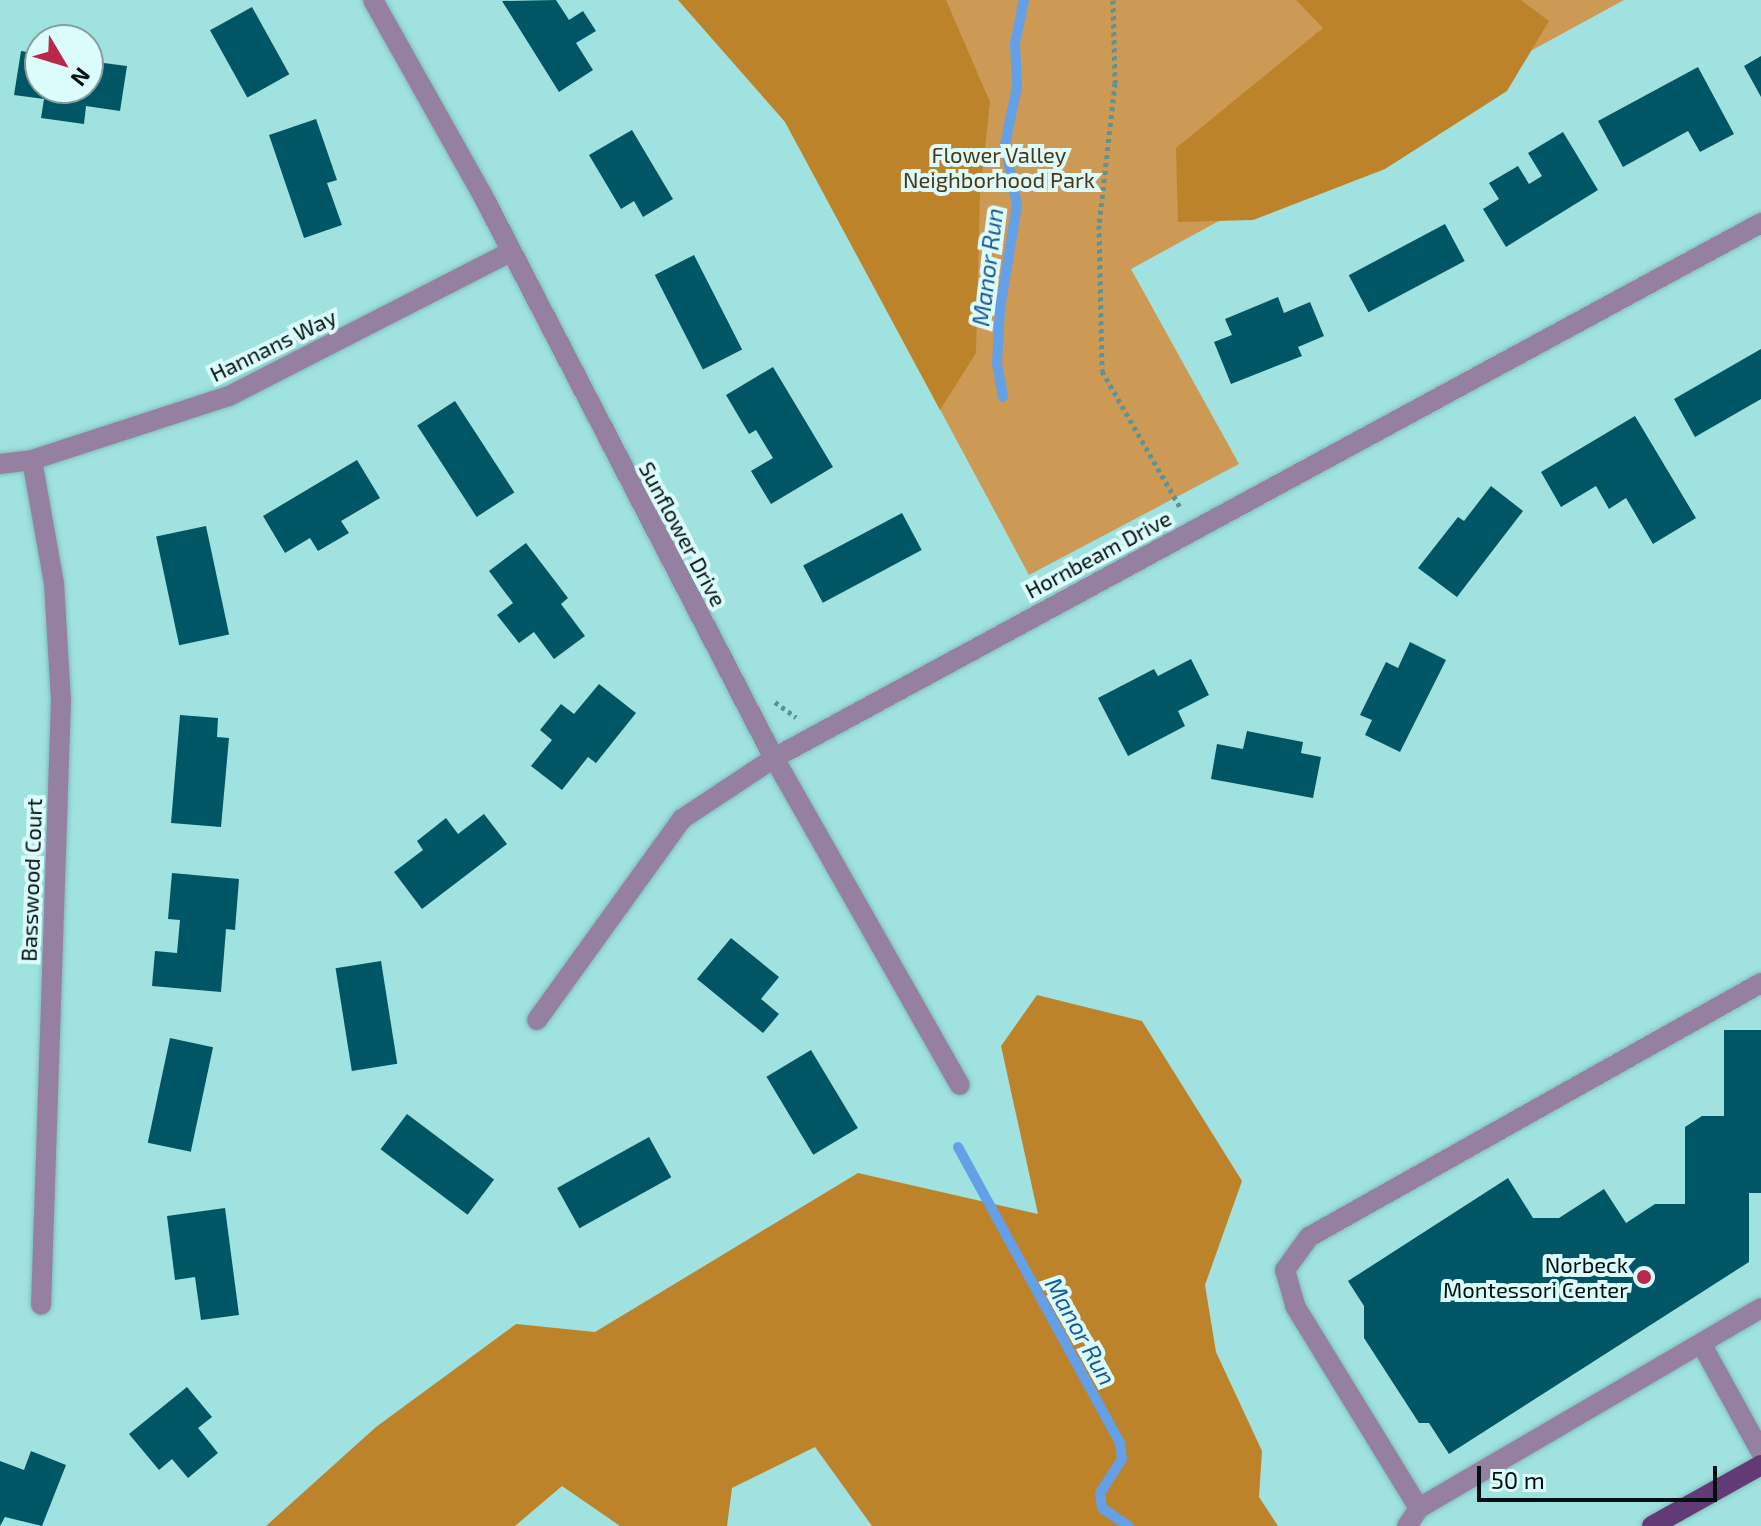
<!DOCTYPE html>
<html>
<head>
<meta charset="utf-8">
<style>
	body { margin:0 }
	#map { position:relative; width:1761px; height:1526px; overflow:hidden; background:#9fe2e0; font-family:"Exo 2",sans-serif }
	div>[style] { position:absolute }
	.green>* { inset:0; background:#cc9a55 }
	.forest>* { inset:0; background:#bd832b }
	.stream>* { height:10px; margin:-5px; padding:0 5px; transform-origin:5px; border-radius:5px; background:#63a0e7 }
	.building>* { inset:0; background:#005664; transform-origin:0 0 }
	.path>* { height:5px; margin-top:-2.5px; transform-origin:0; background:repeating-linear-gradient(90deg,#629290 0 4px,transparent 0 8px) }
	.roads { filter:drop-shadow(0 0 2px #82bcbb) drop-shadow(0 0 2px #82bcbb) }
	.minor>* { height:20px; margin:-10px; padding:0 10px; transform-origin:10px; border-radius:10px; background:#9680a2 }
	.major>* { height:20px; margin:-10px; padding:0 10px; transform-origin:10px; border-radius:10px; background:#623a76 }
	.dots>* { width:22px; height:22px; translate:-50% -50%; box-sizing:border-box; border:4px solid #dcfcfb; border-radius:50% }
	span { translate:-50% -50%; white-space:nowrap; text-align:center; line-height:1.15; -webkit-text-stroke:8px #dcfcfb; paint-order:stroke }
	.park-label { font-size:22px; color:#4f3612 }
	.street-label { font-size:22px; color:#001010 }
	.poi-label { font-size:22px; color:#001010 }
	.right { translate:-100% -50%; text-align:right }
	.water-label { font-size:24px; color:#1b5899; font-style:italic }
	.north { position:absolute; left:24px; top:24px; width:80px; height:80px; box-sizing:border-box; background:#dcfcfb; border:2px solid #849e9d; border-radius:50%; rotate:128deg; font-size:22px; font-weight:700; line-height:32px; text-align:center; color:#001010 }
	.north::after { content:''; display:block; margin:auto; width:28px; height:36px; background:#b9284a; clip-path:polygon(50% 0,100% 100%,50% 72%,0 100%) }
	.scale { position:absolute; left:1477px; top:1466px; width:240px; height:36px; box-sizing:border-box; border:4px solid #001010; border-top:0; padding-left:10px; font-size:24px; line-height:28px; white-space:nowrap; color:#001010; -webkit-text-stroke:6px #dcfcfb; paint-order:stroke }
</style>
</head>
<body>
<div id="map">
	<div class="green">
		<i style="clip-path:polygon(720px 0,1624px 0,1131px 269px,1239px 464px,1029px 575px)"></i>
	</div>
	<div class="forest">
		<i style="clip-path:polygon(678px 0,946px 0,990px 102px,980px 194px,976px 353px,940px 410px,785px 122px)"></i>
		<i style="clip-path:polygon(1296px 0,1521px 0,1549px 21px,1507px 91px,1385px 169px,1253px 220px,1178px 222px,1176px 148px,1323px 28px)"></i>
		<i style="clip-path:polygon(1037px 995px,1142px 1021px,1242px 1181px,1205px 1285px,1216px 1352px,1262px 1451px,1259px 1497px,1278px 1526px,872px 1526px,815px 1447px,732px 1488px,727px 1526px,620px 1526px,562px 1486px,515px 1526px,266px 1526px,376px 1427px,516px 1324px,595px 1332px,858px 1173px,1038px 1214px,1001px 1046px)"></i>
	</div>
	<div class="stream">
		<i style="left:1003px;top:397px;width:34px;rotate:-100deg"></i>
		<i style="left:997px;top:364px;width:55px;rotate:-86.9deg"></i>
		<i style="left:1000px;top:309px;width:105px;rotate:-80.7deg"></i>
		<i style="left:1017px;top:205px;width:61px;rotate:-101.3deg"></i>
		<i style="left:1005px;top:145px;width:60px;rotate:-78.5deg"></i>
		<i style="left:1017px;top:86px;width:43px;rotate:-92.7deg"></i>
		<i style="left:1015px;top:43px;width:44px;rotate:-78.2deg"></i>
		<i style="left:958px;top:1147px;width:337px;rotate:61.3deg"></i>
		<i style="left:1120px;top:1443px;width:16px;rotate:83deg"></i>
		<i style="left:1122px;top:1459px;width:40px;rotate:122.9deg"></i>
		<i style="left:1100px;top:1493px;width:15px;rotate:82deg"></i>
		<i style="left:1102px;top:1508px;width:32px;rotate:34deg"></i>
	</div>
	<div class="building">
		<i style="clip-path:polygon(556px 0,569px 20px,583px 11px,596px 31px,576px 43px,593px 70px,559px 92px,502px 1px)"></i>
		<i style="left:252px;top:7px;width:77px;height:48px;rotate:61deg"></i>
		<i style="clip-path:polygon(21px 51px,40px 54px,40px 88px,88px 88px,88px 61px,127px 66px,120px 111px,86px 106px,84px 124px,41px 118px,44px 99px,14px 95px)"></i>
		<i style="clip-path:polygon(1761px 56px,1761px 97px,1744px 66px)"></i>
		<i style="clip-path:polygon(1698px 67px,1734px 134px,1700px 152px,1688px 131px,1623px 167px,1598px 121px)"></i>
		<i style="clip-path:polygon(316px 119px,337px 180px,327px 183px,342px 225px,304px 238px,269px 135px)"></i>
		<i style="clip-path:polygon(632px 130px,673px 199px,643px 217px,634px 201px,621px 209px,589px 155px)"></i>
		<i style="clip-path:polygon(1563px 132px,1598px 190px,1506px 247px,1483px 209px,1499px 199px,1489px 183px,1518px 166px,1529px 184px,1542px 176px,1528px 153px)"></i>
		<i style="left:1445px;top:224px;width:42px;height:109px;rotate:62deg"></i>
		<i style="left:694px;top:255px;width:106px;height:44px;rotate:63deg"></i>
		<i style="clip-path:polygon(1278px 297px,1284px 313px,1310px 302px,1324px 336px,1298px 347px,1302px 356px,1231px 384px,1214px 342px,1232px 335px,1225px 319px)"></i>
		<i style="clip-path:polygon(1761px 349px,1761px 399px,1695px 437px,1674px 399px)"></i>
		<i style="clip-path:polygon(773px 367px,833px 467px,771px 504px,751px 471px,773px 458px,756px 430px,749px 434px,726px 395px)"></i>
		<i style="left:455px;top:401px;width:109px;height:45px;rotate:57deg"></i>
		<i style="clip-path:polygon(1635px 416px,1696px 518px,1653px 544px,1626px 498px,1609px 509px,1596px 486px,1561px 507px,1541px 472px)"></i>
		<i style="clip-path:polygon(357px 460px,380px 498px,341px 521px,349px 533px,318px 551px,310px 538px,285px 553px,263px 516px)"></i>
		<i style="clip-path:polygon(1491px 486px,1523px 511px,1457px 597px,1418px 568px,1458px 517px,1464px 521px)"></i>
		<i style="left:902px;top:513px;width:42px;height:112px;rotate:62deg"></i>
		<i style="left:206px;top:526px;width:111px;height:51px;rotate:78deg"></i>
		<i style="clip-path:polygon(526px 543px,568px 598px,561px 604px,585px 636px,554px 659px,534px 632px,519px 643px,497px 615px,513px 603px,489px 571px)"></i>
		<i style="clip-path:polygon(1410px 642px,1446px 660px,1400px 752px,1365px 735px,1372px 720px,1360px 715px,1386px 662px,1398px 668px)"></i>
		<i style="clip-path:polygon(1191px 659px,1209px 695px,1178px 711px,1185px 726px,1128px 756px,1098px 698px,1154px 669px,1158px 676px)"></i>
		<i style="clip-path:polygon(599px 684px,636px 713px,596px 763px,588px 757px,562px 790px,531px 766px,552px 740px,540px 730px,561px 704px,574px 714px)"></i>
		<i style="clip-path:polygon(180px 715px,218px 718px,217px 737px,229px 738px,221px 827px,171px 823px)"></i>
		<i style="clip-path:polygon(1247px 731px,1303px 742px,1301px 753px,1321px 757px,1313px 798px,1211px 779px,1217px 744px,1243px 749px)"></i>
		<i style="clip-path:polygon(484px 814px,507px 844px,422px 909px,394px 872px,423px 850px,417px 841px,446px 818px,458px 834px)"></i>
		<i style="clip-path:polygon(172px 873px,239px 879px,235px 930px,226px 929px,221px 992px,152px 986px,155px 951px,177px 953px,180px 920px,168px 919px)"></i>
		<i style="clip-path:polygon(731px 938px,779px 977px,761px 999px,779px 1014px,763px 1033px,697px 979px)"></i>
		<i style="left:381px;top:961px;width:104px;height:46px;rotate:81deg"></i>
		<i style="clip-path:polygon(1724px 1030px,1761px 1030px,1761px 1193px,1749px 1193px,1749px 1262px,1449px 1454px,1429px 1423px,1419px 1423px,1364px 1338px,1364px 1306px,1348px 1281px,1508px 1178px,1533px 1218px,1559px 1218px,1604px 1189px,1626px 1223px,1655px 1204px,1685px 1204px,1685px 1127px,1702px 1116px,1724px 1116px)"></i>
		<i style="left:170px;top:1038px;width:44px;height:107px;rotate:12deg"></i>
		<i style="left:811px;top:1050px;width:91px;height:52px;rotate:59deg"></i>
		<i style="left:407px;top:1114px;width:109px;height:44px;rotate:37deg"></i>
		<i style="left:649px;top:1137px;width:46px;height:105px;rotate:61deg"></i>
		<i style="clip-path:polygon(225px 1208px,239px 1315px,201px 1320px,195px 1277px,175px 1280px,167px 1216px)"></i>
		<i style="clip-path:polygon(187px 1387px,212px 1417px,198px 1428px,218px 1453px,188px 1478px,172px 1459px,159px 1470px,129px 1434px)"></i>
		<i style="clip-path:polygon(31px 1451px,66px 1465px,42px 1526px,5px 1517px,0 1526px,0 1461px,24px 1470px)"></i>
	</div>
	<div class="path">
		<i style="left:1113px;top:0;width:83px;rotate:88.6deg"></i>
		<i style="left:1115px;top:83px;width:143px;rotate:96.4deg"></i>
		<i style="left:1099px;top:225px;width:146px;rotate:88.8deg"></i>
		<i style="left:1102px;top:371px;width:159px;rotate:60.2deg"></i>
		<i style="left:775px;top:702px;width:26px;rotate:36deg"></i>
	</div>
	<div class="roads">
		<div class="minor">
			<i style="left:373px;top:0;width:225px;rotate:60.7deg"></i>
			<i style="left:483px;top:196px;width:633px;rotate:62.63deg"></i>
			<i style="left:774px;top:758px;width:376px;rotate:60.4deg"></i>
			<i style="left:32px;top:460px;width:125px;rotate:79.9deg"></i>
			<i style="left:54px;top:583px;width:117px;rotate:86.6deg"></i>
			<i style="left:61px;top:700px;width:605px;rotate:91.89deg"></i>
			<i style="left:0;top:464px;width:32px;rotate:-7deg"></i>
			<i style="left:32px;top:460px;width:207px;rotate:-18deg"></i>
			<i style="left:229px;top:396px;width:314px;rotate:-27.1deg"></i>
			<i style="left:1761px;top:983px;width:518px;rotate:150.67deg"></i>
			<i style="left:1309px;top:1237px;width:41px;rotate:126deg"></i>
			<i style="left:1285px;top:1270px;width:37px;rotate:74deg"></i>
			<i style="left:1295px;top:1306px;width:237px;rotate:58.5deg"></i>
			<i style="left:1419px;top:1508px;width:396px;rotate:-30.3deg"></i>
			<i style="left:537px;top:1020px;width:248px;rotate:-54.2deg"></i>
			<i style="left:682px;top:819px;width:110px;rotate:-33.5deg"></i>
			<i style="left:774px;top:758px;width:1123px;rotate:-28.46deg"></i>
			<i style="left:1702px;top:1345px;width:122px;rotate:61.1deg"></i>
			<i style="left:1407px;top:1526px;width:22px;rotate:-56deg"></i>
		</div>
		<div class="major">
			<i style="left:1652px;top:1526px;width:125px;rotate:-29.2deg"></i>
		</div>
	</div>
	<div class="dots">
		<i style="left:1644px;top:1277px;background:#b9284a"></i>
	</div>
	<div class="park-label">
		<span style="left:999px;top:167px">Flower Valley<br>Neighborhood Park</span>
	</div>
	<div class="street-label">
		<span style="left:273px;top:345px;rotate:-26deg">Hannans Way</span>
		<span style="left:683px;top:534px;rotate:62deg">Sunflower Drive</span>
		<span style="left:1098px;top:554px;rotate:-28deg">Hornbeam Drive</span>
		<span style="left:31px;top:880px;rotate:-88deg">Basswood Court</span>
	</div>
	<div class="poi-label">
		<span class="right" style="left:1628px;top:1277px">Norbeck<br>Montessori Center</span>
	</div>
	<div class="water-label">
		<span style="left:987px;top:267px;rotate:-83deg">Manor Run</span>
		<span style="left:1081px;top:1331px;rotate:61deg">Manor Run</span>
	</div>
	<div class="north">N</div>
	<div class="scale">50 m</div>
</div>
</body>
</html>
